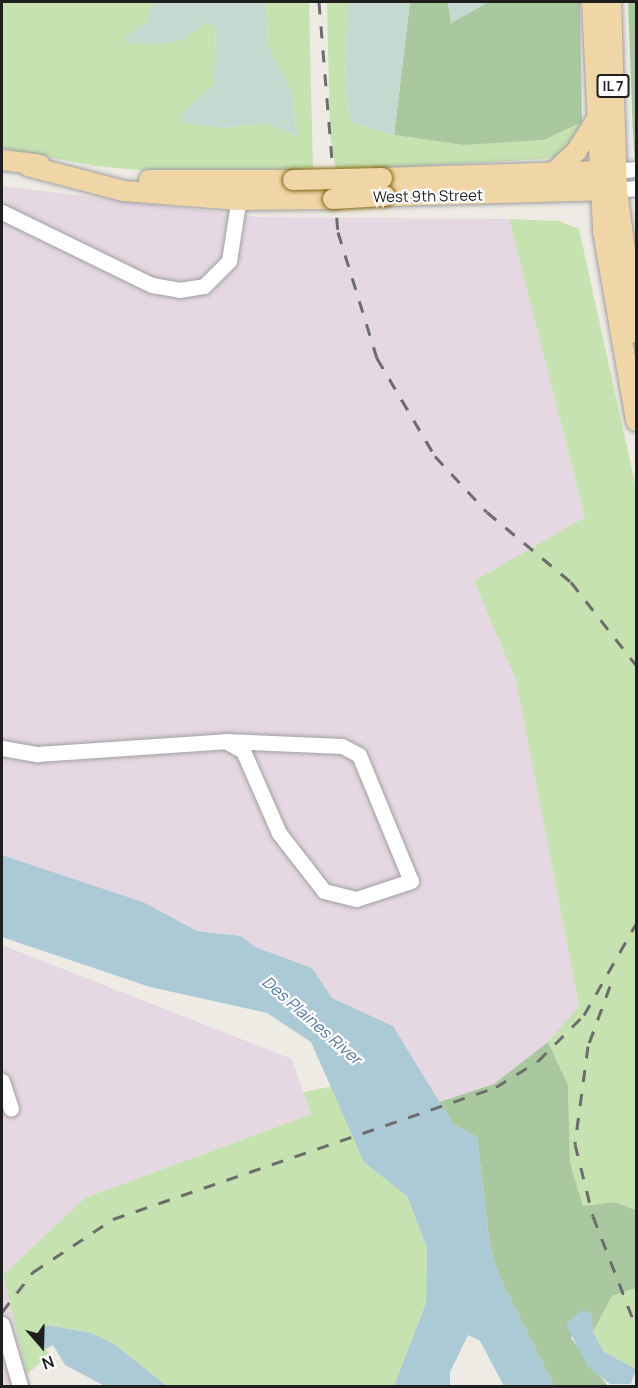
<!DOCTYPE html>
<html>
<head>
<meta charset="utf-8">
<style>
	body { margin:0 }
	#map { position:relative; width:638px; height:1388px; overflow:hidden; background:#eeebe5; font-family:Manrope,sans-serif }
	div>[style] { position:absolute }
	.industrial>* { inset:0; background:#e6d8e2 }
	.grass>* { inset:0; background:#c6e2b1 }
	.forest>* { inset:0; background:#a9c89f }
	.wetland>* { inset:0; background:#c4dad1 }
	.water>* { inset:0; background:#abcad6 }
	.roads { filter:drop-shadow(0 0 2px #9f9f9f) drop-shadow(0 0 2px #9f9f9f) }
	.minor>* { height:15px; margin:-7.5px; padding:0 7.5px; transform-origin:7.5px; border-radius:7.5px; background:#fff }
	.major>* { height:20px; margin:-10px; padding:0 10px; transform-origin:10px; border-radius:10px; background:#f0d5a7 }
	.rail>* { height:3px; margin-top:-1.5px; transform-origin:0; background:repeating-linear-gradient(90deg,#6c6c6c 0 12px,transparent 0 24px) }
	.bridges { filter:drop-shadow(0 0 2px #866612) drop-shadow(0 0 2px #866612) }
	.major-bridge>* { height:20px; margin:-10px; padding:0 10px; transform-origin:10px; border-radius:10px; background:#f0d5a7 }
	span { translate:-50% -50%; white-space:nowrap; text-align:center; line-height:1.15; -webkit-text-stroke:4.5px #fff; paint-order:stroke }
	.shield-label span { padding:2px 4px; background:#fff; border:2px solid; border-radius:4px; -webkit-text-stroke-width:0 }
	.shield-label { font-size:14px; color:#1e1e1e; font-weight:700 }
	.street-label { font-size:15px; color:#1e1e1e }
	.water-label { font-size:16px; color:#5678a2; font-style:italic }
	.frame { position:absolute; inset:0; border:3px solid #1e1e1e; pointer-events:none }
	.north { position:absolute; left:12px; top:1316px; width:60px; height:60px; -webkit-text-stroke:4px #fff; paint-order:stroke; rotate:160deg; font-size:16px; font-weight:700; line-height:24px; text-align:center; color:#1e1e1e }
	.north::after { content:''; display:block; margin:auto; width:21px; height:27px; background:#1e1e1e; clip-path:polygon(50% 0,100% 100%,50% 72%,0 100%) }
</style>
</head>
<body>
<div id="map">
	<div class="industrial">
		<i style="clip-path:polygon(2px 186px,258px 217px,509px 219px,585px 517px,474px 581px,516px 679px,579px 1007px,534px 1058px,494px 1084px,439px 1102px,393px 1026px,332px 998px,312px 968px,254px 947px,241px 936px,197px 931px,143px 902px,2px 855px)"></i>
		<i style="clip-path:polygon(2px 945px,292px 1059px,311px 1114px,85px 1198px,3px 1275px,30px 1386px,2px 1386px)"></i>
	</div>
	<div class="grass">
		<i style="clip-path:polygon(2px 2px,153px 2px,146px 23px,125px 37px,127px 43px,160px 44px,182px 40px,206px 23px,216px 26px,214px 84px,182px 114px,221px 128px,266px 123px,297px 136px,292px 94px,268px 45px,266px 2px,309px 2px,313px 171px,181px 174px,94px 166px,2px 148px)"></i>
		<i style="clip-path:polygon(327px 2px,348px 2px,345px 85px,351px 122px,394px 135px,464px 145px,544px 140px,582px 122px,579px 143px,558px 158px,336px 171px,330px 135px)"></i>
		<i style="clip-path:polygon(509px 219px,559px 221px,579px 229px,636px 488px,636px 1210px,614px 1202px,583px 1206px,570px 1163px,568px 1085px,548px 1042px,579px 1006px,516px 680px,474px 581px,585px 517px)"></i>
		<i style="clip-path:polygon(334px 1086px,342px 1113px,391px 1182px,407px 1196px,427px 1248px,426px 1303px,394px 1386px,167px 1386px,114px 1344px,91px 1333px,47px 1325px,39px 1340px,50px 1355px,27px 1374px,3px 1275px,85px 1198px,311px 1114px,303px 1092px)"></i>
		<i style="clip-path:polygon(636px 1288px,636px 1369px,604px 1352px,593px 1332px,612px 1296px)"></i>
	</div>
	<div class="forest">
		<i style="clip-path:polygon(410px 2px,448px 2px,451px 23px,488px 2px,580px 2px,582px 122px,544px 140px,464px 145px,394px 135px)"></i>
		<i style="clip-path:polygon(628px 2px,636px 2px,636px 186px,633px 135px)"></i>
		<i style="clip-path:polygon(548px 1042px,568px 1085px,570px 1163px,583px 1206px,614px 1202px,636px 1210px,636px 1288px,612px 1296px,593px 1332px,591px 1314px,571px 1338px,608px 1386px,554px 1386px,500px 1278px,490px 1247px,477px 1137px,453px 1124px,439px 1102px,494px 1084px)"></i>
	</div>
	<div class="wetland">
		<i style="clip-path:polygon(153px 2px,266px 2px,268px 45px,292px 94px,297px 136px,266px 123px,221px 128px,182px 123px,182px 114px,214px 84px,216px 27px,206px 23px,182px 40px,160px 44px,127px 43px,124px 37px,146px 23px)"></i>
		<i style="clip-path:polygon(348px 2px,410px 2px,394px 135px,351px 122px,345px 85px)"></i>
		<i style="clip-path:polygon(448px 2px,488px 2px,451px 23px)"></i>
	</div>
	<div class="water">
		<i style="clip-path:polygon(2px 855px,143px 902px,197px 931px,241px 936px,255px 947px,312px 968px,332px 998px,393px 1026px,453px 1124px,477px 1137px,490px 1247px,500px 1278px,554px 1386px,504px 1386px,480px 1341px,468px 1335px,450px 1372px,450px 1386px,394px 1386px,426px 1303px,427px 1248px,407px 1196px,364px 1162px,311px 1042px,267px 1013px,150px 987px,2px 937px)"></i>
		<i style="clip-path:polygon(582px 1310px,592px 1314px,593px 1332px,604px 1352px,636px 1369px,631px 1384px,610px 1384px,588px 1367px,566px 1324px)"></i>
		<i style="clip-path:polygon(47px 1325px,91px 1333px,114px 1344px,167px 1386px,105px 1386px,65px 1365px,53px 1345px,46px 1349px,38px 1334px)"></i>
	</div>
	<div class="roads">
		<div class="minor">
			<i style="left:616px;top:171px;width:20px;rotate:-6deg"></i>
			<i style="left:617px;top:190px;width:19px;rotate:-6deg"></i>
			<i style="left:2px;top:212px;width:167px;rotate:26deg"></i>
			<i style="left:152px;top:285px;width:27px;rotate:10deg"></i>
			<i style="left:179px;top:290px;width:25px;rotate:-9deg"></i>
			<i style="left:204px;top:286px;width:35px;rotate:-45deg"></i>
			<i style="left:229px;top:261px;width:72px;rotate:-81.2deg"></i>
			<i style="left:2px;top:748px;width:36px;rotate:10deg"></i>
			<i style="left:37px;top:754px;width:189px;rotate:-3.9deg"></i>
			<i style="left:226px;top:741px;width:116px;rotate:2.5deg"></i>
			<i style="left:342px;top:746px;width:19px;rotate:28deg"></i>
			<i style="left:359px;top:755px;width:136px;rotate:67.6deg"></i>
			<i style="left:411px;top:881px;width:58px;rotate:161.9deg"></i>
			<i style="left:356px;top:899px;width:33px;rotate:-166deg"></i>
			<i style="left:324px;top:891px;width:73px;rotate:-127.8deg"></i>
			<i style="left:279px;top:833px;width:90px;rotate:-113.7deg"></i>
			<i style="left:243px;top:751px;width:20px;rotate:-150deg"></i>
			<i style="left:2px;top:1081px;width:29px;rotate:72deg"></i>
			<i style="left:2px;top:1324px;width:65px;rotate:73.8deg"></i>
		</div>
		<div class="major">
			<i style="left:592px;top:2px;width:229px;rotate:87.2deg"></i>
			<i style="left:603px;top:231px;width:193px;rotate:80.1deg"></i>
			<i style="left:611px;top:2px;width:188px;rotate:88.2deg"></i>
			<i style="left:617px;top:190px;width:144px;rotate:82.4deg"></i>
			<i style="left:2px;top:160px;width:38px;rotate:7deg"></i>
			<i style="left:28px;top:166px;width:99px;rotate:14.6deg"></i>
			<i style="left:124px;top:191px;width:115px;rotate:4.5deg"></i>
			<i style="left:239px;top:200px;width:94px;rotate:-0.6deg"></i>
			<i style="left:552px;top:174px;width:33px;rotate:-43deg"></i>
			<i style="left:576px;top:152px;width:36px;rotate:-58deg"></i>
			<i style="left:382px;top:178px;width:229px;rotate:-1.8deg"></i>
			<i style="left:149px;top:180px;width:144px"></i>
			<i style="left:385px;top:196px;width:227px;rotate:-1.5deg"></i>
		</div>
	</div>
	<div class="rail">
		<i style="left:319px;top:2px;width:231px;rotate:85.3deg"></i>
		<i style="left:338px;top:232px;width:132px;rotate:72.8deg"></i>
		<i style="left:377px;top:358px;width:114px;rotate:59.4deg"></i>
		<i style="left:435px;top:456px;width:76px;rotate:47.1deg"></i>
		<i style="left:487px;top:512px;width:109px;rotate:39.8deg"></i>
		<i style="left:571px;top:582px;width:105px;rotate:51.9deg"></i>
		<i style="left:610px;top:986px;width:64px;rotate:110.1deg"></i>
		<i style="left:588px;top:1046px;width:99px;rotate:97.6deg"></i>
		<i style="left:575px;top:1144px;width:74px;rotate:76deg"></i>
		<i style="left:593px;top:1216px;width:119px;rotate:68.8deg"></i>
		<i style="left:2px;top:1312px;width:51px;rotate:-52.2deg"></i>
		<i style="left:33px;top:1272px;width:96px;rotate:-33.5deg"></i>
		<i style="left:113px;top:1219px;width:405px;rotate:-19deg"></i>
		<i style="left:496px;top:1087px;width:49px;rotate:-31.8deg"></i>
		<i style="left:538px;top:1061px;width:65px;rotate:-45deg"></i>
		<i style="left:584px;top:1015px;width:105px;rotate:-60.3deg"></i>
	</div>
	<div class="bridges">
		<div class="major-bridge">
			<i style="left:293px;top:180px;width:89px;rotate:-1.3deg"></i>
			<i style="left:333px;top:199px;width:52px;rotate:-3.3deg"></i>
		</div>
	</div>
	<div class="shield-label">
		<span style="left:613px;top:86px">IL 7</span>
	</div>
	<div class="street-label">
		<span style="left:428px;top:196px;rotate:-1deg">West 9th Street</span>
	</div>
	<div class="water-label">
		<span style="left:312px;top:1020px;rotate:41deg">Des Plaines River</span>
	</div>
	<div class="frame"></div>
	<div class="north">N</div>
</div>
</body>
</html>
